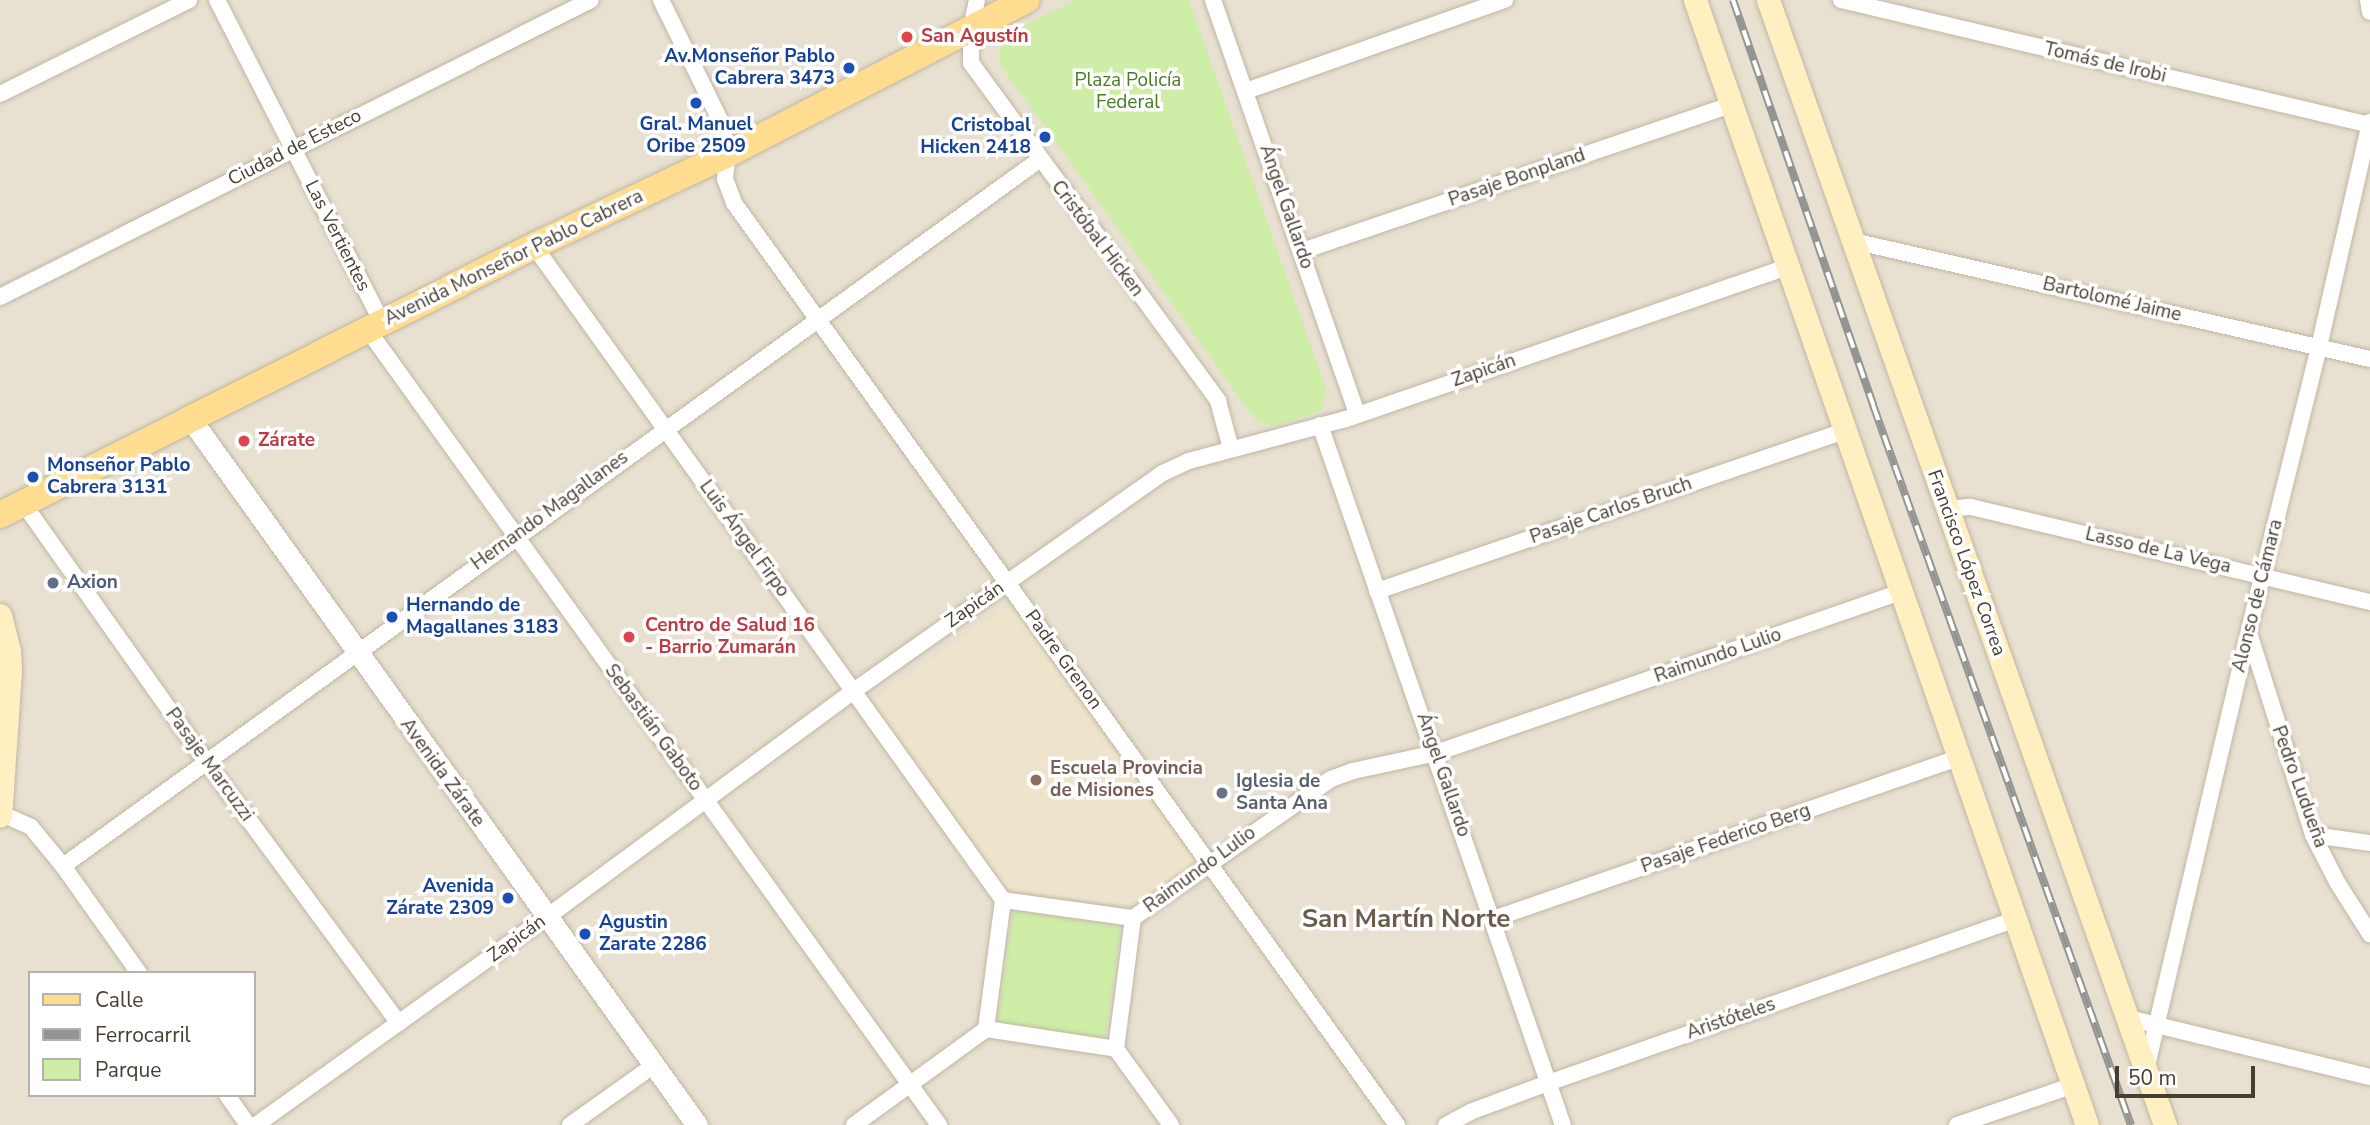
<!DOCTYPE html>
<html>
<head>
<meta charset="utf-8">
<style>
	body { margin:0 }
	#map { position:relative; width:2370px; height:1125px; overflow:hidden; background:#f3eee3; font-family:"Nunito Sans",sans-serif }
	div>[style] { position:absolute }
	.residential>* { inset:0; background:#e8e0d0 }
	.education>* { inset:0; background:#eee4cb }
	.green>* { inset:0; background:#ceeda6; transform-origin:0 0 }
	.roads { filter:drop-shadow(0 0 2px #c0b6a4) drop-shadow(0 0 2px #c0b6a4) }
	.minor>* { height:16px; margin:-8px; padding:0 8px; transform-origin:8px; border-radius:8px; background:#fff }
	.tertiary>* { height:21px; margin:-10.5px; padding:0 10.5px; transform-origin:10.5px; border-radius:10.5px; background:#fff }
	.secondary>* { height:23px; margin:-11.5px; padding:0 11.5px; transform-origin:11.5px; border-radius:11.5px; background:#ffefc1 }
	.primary>* { height:26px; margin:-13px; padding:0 13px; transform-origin:13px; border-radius:13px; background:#ffdd90 }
	.rail>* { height:8px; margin-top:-4px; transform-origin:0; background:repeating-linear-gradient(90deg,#fff 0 16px,#949494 0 32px); box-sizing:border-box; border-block:2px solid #949494 }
	.dots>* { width:19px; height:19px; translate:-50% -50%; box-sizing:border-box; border:4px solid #fff; border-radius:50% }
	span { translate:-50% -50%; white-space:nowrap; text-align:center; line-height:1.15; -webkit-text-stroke:7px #fff; paint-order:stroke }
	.health-label { font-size:19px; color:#be3a42; font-weight:700 }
	.left { translate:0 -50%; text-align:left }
	.transit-label { font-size:19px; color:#164399; font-weight:700 }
	.right { translate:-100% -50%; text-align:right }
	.street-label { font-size:19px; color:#463e32 }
	.park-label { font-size:19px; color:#457d20 }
	.service-label { font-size:19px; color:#4e5e75; font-weight:700 }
	.education-label { font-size:19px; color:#785e54; font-weight:700 }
	.worship-label { font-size:19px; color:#5b616d; font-weight:700 }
	.district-label { font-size:26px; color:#6a5c48; font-weight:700 }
	.legend { position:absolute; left:28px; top:971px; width:228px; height:126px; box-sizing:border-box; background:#fff; border:2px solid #b5b2ad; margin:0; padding:9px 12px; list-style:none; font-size:21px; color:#463e32 }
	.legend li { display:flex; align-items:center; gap:14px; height:35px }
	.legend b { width:35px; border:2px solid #b5b2ad }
	.scale { position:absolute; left:2115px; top:1066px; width:140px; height:32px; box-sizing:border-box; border:4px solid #463e32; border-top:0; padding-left:9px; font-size:21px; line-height:24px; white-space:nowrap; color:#463e32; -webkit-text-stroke:5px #fff; paint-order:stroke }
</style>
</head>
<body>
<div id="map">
	<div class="residential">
		<i style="clip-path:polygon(evenodd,0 0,2370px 0,2370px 1125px,0 1125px,0 0,30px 973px,254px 973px,254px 1095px,30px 1095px,30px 973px)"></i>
	</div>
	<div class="education">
		<i style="clip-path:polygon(1013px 603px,1200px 859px,1139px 906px,1007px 890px,872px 701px)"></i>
	</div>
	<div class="green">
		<i style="clip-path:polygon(1076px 0,1189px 0,1326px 389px,1322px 410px,1275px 426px,1257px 422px,999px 63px,1002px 36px)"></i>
		<i style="left:1013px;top:911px;width:109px;height:114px;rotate:8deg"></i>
	</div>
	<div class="roads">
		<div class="minor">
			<i style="left:217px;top:0;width:362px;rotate:62.9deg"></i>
			<i style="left:661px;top:0;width:136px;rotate:63.8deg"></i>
			<i style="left:721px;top:122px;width:33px;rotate:78deg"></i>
			<i style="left:728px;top:154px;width:25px;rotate:97deg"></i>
			<i style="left:725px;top:179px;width:26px;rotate:69deg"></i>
			<i style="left:734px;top:203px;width:1136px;rotate:54.28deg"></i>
			<i style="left:977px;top:0;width:29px;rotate:102deg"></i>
			<i style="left:971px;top:28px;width:35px;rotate:90deg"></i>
			<i style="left:971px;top:63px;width:419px;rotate:53.8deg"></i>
			<i style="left:1218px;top:401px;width:50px;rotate:74.8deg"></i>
			<i style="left:1213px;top:0;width:438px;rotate:70.8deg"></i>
			<i style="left:1841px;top:0;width:544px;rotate:13.29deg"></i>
			<i style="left:2368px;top:0;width:12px;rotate:81deg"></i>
			<i style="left:1246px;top:91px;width:275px;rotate:-19.4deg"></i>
			<i style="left:0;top:94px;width:211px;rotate:-26.4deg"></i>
			<i style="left:1853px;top:241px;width:530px;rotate:12.86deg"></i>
			<i style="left:534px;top:246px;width:805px;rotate:54.35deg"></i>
			<i style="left:1003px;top:900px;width:130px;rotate:97.5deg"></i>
			<i style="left:1302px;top:251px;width:453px;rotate:-18.8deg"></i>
			<i style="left:0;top:297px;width:661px;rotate:-26.68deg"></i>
			<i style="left:368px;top:330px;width:979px;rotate:54.31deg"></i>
			<i style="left:1320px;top:425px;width:741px;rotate:70.86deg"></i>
			<i style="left:23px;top:503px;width:319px;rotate:54.7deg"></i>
			<i style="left:207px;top:763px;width:323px;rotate:53.6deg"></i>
			<i style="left:1946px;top:509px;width:25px;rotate:-5deg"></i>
			<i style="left:1971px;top:507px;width:410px;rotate:13.4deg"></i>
			<i style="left:1377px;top:591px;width:494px;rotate:-18.9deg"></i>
			<i style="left:2249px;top:633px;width:212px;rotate:72.4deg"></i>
			<i style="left:2313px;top:835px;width:53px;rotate:62.9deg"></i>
			<i style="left:2337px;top:882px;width:62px;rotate:57.6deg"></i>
			<i style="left:0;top:813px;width:34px;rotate:24deg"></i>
			<i style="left:31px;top:827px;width:50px;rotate:50.6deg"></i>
			<i style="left:63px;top:866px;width:131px;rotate:54.6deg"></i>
			<i style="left:2313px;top:835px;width:58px;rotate:8deg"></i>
			<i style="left:63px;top:866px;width:1205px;rotate:-35.88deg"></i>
			<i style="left:1003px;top:900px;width:131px;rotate:7.9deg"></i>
			<i style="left:1493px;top:919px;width:493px;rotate:-19.1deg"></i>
			<i style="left:2128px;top:1018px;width:249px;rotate:13.7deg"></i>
			<i style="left:1116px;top:1049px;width:132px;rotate:-82.6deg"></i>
			<i style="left:1133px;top:918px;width:242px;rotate:-35.1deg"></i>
			<i style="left:1331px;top:779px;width:23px;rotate:-20deg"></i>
			<i style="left:1353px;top:771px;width:85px;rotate:-12.2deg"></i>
			<i style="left:1436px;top:753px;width:493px;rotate:-19.1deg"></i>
			<i style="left:1116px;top:1049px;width:94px;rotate:54.1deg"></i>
			<i style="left:2146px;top:1070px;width:452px;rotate:-76.8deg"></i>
			<i style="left:2249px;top:630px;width:292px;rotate:-76.1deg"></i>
			<i style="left:2319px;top:347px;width:231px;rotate:-77.2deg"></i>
			<i style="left:227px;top:1095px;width:37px;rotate:55deg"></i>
			<i style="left:256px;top:1125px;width:358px;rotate:-35.6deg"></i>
			<i style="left:547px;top:917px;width:383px;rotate:-36.4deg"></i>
			<i style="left:855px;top:690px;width:377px;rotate:-35.2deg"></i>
			<i style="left:1163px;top:473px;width:29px;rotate:-25deg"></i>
			<i style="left:1189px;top:461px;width:163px;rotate:-15deg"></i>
			<i style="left:1346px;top:419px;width:466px;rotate:-19deg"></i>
			<i style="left:570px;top:1125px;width:103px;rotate:-35.5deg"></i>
			<i style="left:854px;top:1125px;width:163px;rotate:-36deg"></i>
			<i style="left:986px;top:1029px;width:132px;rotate:8.7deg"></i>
			<i style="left:1446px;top:1125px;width:27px;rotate:-28deg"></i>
			<i style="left:1470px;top:1112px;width:83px;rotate:-20.4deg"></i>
			<i style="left:1548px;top:1083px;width:497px;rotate:-19.3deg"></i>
			<i style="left:1957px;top:1125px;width:124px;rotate:-18.9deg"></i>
		</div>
		<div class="tertiary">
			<i style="left:190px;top:418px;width:870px;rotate:54.36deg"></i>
		</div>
		<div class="secondary">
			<i style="left:1695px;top:0;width:1191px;rotate:70.79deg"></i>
			<i style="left:1768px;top:0;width:1193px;rotate:70.56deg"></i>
			<i style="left:0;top:615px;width:37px;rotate:76deg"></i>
			<i style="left:9px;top:651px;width:20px;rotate:87deg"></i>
			<i style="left:10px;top:671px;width:145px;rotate:93.9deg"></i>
		</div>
		<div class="primary">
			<i style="left:0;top:515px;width:598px;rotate:-26.74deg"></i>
			<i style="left:534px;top:246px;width:215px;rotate:-25.4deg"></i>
			<i style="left:728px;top:154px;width:336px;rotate:-27.3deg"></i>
		</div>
	</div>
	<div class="rail">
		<i style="left:1733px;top:0;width:429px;rotate:70.9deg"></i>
		<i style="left:1873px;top:405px;width:765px;rotate:70.29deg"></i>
	</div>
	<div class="dots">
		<i style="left:907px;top:37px;background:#e0444e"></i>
		<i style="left:849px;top:68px;background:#1a4fb4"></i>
		<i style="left:696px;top:103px;background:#1a4fb4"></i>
		<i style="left:1045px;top:137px;background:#1a4fb4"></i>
		<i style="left:244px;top:441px;background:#e0444e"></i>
		<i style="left:33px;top:477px;background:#1a4fb4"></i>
		<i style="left:53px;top:583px;background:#5c6f8a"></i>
		<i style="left:392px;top:617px;background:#1a4fb4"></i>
		<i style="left:629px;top:637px;background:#e0444e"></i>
		<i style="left:1036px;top:780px;background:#8d6e63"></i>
		<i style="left:1222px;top:793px;background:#6b7280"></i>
		<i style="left:508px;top:898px;background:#1a4fb4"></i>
		<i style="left:585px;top:934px;background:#1a4fb4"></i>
	</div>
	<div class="health-label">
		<span class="left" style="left:921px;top:37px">San Agustín</span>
		<span class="left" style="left:258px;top:441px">Zárate</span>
		<span class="left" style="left:645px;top:637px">Centro de Salud 16<br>- Barrio Zumarán</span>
	</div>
	<div class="transit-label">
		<span class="right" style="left:835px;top:68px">Av.Monseñor Pablo<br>Cabrera 3473</span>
		<span style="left:696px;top:136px">Gral. Manuel<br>Oribe 2509</span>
		<span class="right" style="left:1031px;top:137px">Cristobal<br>Hicken 2418</span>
		<span class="left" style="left:47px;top:477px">Monseñor Pablo<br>Cabrera 3131</span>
		<span class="left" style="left:406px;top:617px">Hernando de<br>Magallanes 3183</span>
		<span class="right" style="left:494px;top:898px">Avenida<br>Zárate 2309</span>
		<span class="left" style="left:599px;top:934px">Agustin<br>Zarate 2286</span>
	</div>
	<div class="street-label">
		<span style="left:2105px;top:63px;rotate:13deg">Tomás de Irobi</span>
		<span style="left:295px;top:148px;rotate:-27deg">Ciudad de Esteco</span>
		<span style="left:1517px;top:178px;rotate:-19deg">Pasaje Bonpland</span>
		<span style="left:1286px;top:207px;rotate:71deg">Ángel Gallardo</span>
		<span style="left:337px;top:236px;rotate:63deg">Las Vertientes</span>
		<span style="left:1097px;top:239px;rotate:53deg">Cristóbal Hicken</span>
		<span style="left:514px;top:258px;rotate:-26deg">Avenida Monseñor Pablo Cabrera</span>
		<span style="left:2112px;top:300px;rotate:13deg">Bartolomé Jaime</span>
		<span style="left:1484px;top:371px;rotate:-19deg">Zapicán</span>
		<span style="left:550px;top:511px;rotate:-36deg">Hernando Magallanes</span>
		<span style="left:1611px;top:511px;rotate:-19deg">Pasaje Carlos Bruch</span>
		<span style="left:744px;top:539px;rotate:54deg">Luis Ángel Firpo</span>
		<span style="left:2158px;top:551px;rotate:13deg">Lasso de La Vega</span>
		<span style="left:1966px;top:563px;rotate:70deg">Francisco López Correa</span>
		<span style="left:2258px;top:596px;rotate:-76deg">Alonso de Cámara</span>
		<span style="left:975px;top:605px;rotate:-35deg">Zapicán</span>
		<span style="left:1718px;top:656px;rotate:-19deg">Raimundo Lulio</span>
		<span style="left:1063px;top:660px;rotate:54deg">Padre Grenon</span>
		<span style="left:653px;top:728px;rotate:54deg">Sebastián Gaboto</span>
		<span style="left:209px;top:765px;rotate:54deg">Pasaje Marcuzzi</span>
		<span style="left:442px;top:773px;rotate:54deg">Avenida Zárate</span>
		<span style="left:1443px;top:775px;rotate:71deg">Ángel Gallardo</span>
		<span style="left:2299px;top:787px;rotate:70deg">Pedro Ludueña</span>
		<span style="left:1726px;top:839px;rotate:-19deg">Pasaje Federico Berg</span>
		<span style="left:1200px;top:870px;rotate:-36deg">Raimundo Lulio</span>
		<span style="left:517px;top:939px;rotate:-36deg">Zapicán</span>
		<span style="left:1731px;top:1019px;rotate:-19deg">Aristóteles</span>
	</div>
	<div class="park-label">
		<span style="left:1128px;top:92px">Plaza Policía<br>Federal</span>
	</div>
	<div class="service-label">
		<span class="left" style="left:67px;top:583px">Axion</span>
	</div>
	<div class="education-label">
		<span class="left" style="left:1050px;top:780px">Escuela Provincia<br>de Misiones</span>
	</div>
	<div class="worship-label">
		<span class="left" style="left:1236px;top:793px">Iglesia de<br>Santa Ana</span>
	</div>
	<div class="district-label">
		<span style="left:1406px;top:919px">San Martín Norte</span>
	</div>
	<ul class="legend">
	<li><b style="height:9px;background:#ffdd90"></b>Calle</li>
	<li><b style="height:9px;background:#949494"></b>Ferrocarril</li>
	<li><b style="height:19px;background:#ceeda6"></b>Parque</li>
	</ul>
	<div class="scale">50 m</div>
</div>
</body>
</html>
